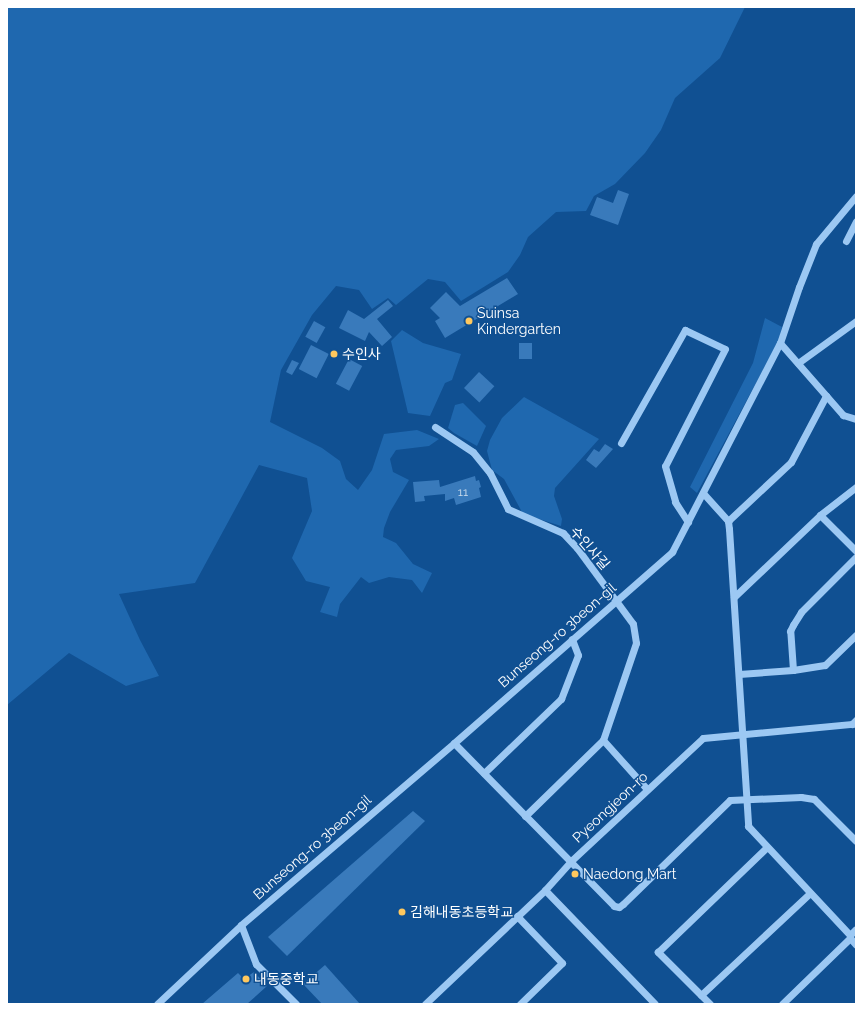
<!DOCTYPE html>
<html>
<head>
<meta charset="utf-8">
<style>
	body { margin:0 }
	#map { position:relative; width:863px; height:1011px; overflow:hidden; background:#105092; font-family:Raleway,"Noto Sans KR",sans-serif }
	div>[style] { position:absolute }
	.green>* { inset:0; background:#1f68af }
	.building>* { inset:0; background:#397abb; transform-origin:0 0 }
	.minor>* { height:7px; margin:-3.5px; padding:0 3.5px; transform-origin:3.5px; border-radius:3.5px; background:#9cc8f3 }
	.dots>* { width:11px; height:11px; translate:-50% -50%; box-sizing:border-box; border:2px solid #105092; border-radius:50% }
	span { translate:-50% -50%; white-space:nowrap; text-align:center; line-height:1.15; -webkit-text-stroke:3px #105092; paint-order:stroke }
	.number-label { font-size:12px; color:#cedeee }
	.number-label span { -webkit-text-stroke-width:0 }
	.poi-label { font-size:14px; color:#fff }
	.left { translate:0 -50%; text-align:left }
	.street-label { font-size:14px; color:#fff }
	.frame { position:absolute; inset:0; border:8px solid #fff; pointer-events:none }
</style>
</head>
<body>
<div id="map">
	<div class="green">
		<i style="clip-path:polygon(7px 7px,745px 7px,720px 58px,675px 98px,661px 130px,645px 153px,615px 184px,594px 196px,586px 211px,556px 212px,528px 237px,520px 255px,508px 272px,461px 301px,445px 282px,428px 279px,396px 305px,388px 298px,372px 309px,359px 290px,336px 286px,312px 315px,281px 370px,270px 422px,322px 448px,340px 461px,346px 479px,358px 490px,372px 470px,384px 434px,417px 430px,439px 439px,429px 446px,396px 450px,390px 459px,393px 472px,409px 480px,390px 512px,384px 528px,383px 537px,396px 543px,413px 564px,432px 573px,422px 593px,412px 580px,389px 577px,369px 583px,361px 577px,340px 604px,337px 617px,320px 612px,330px 587px,306px 581px,292px 558px,312px 511px,307px 478px,259px 465px,195px 583px,119px 594px,140px 640px,159px 676px,126px 686px,69px 653px,7px 705px)"></i>
		<i style="clip-path:polygon(765px 318px,782px 327px,779px 340px,697px 493px,690px 487px,753px 363px)"></i>
		<i style="clip-path:polygon(402px 330px,423px 343px,461px 354px,452px 380px,445px 383px,430px 416px,408px 413px,391px 341px)"></i>
		<i style="clip-path:polygon(524px 397px,599px 439px,555px 488px,554px 496px,562px 519px,561px 526px,523px 514px,504px 479px,492px 470px,487px 451px,490px 440px,502px 418px)"></i>
		<i style="clip-path:polygon(463px 403px,486px 426px,477px 446px,454px 433px,448px 428px,455px 405px)"></i>
	</div>
	<div class="building">
		<i style="clip-path:polygon(618px 190px,629px 194px,618px 225px,590px 215px,597px 197px,613px 203px)"></i>
		<i style="clip-path:polygon(507px 278px,518px 294px,445px 338px,435px 321px,440px 318px,430px 308px,446px 292px,460px 306px)"></i>
		<i style="clip-path:polygon(388px 300px,393px 306px,377px 319px,392px 337px,382px 346px,369px 332px,365px 341px,339px 328px,348px 310px,364px 319px)"></i>
		<i style="left:314px;top:321px;width:13px;height:18px;rotate:29deg"></i>
		<i style="left:519px;top:343px;width:13px;height:16px"></i>
		<i style="left:311px;top:345px;width:20px;height:27px;rotate:27deg"></i>
		<i style="left:349px;top:359px;width:15px;height:28px;rotate:28deg"></i>
		<i style="clip-path:polygon(292px 360px,299px 363px,292px 375px,286px 372px)"></i>
		<i style="left:479px;top:372px;width:21px;height:22px;rotate:43deg"></i>
		<i style="clip-path:polygon(605px 444px,613px 449px,596px 468px,586px 460px,594px 449px,599px 452px)"></i>
		<i style="clip-path:polygon(475px 476px,476px 481px,479px 480px,481px 487px,479px 488px,481px 497px,456px 505px,454px 498px,445px 501px,445px 494px,424px 496px,425px 501px,415px 502px,413px 482px,439px 480px,440px 487px)"></i>
		<i style="clip-path:polygon(413px 811px,425px 821px,287px 956px,268px 937px)"></i>
		<i style="clip-path:polygon(325px 965px,360px 1004px,322px 1004px,303px 984px)"></i>
		<i style="clip-path:polygon(254px 972px,267px 986px,247px 1004px,202px 1004px,238px 973px,244px 979px)"></i>
	</div>
	<div class="minor">
		<i style="left:846px;top:241px;width:22px;rotate:-63deg"></i>
		<i style="left:780px;top:343px;width:96px;rotate:48.8deg"></i>
		<i style="left:843px;top:415px;width:14px;rotate:17deg"></i>
		<i style="left:798px;top:363px;width:72px;rotate:-35.9deg"></i>
		<i style="left:435px;top:427px;width:45px;rotate:33.3deg"></i>
		<i style="left:473px;top:452px;width:27px;rotate:51deg"></i>
		<i style="left:490px;top:473px;width:40px;rotate:63.4deg"></i>
		<i style="left:508px;top:509px;width:60px;rotate:23.6deg"></i>
		<i style="left:563px;top:533px;width:21px;rotate:47deg"></i>
		<i style="left:577px;top:548px;width:94px;rotate:53.6deg"></i>
		<i style="left:633px;top:624px;width:19px;rotate:81deg"></i>
		<i style="left:636px;top:643px;width:102px;rotate:108.8deg"></i>
		<i style="left:603px;top:740px;width:109px;rotate:135.7deg"></i>
		<i style="left:621px;top:443px;width:130px;rotate:-60.5deg"></i>
		<i style="left:685px;top:330px;width:44px;rotate:25.4deg"></i>
		<i style="left:725px;top:349px;width:131px;rotate:117.1deg"></i>
		<i style="left:665px;top:466px;width:37px;rotate:74deg"></i>
		<i style="left:675px;top:502px;width:24px;rotate:57deg"></i>
		<i style="left:703px;top:493px;width:38px;rotate:48deg"></i>
		<i style="left:728px;top:521px;width:8px;rotate:83deg"></i>
		<i style="left:729px;top:529px;width:298px;rotate:86.3deg"></i>
		<i style="left:748px;top:826px;width:149px;rotate:46.9deg"></i>
		<i style="left:850px;top:935px;width:3px;rotate:90deg"></i>
		<i style="left:850px;top:938px;width:9px;rotate:49deg"></i>
		<i style="left:820px;top:515px;width:51px;rotate:45deg"></i>
		<i style="left:728px;top:521px;width:86px;rotate:-43.1deg"></i>
		<i style="left:791px;top:462px;width:75px;rotate:-62.1deg"></i>
		<i style="left:734px;top:597px;width:119px;rotate:-43.6deg"></i>
		<i style="left:820px;top:515px;width:46px;rotate:-37.9deg"></i>
		<i style="left:793px;top:670px;width:39px;rotate:-94deg"></i>
		<i style="left:790px;top:631px;width:7px;rotate:-63deg"></i>
		<i style="left:793px;top:625px;width:15px;rotate:-58deg"></i>
		<i style="left:801px;top:612px;width:78px;rotate:-45deg"></i>
		<i style="left:739px;top:674px;width:54px;rotate:-4.2deg"></i>
		<i style="left:793px;top:670px;width:32px;rotate:-9deg"></i>
		<i style="left:825px;top:665px;width:43px;rotate:-44.1deg"></i>
		<i style="left:603px;top:740px;width:66px;rotate:48.1deg"></i>
		<i style="left:454px;top:743px;width:228px;rotate:45.5deg"></i>
		<i style="left:614px;top:906px;width:5px;rotate:11deg"></i>
		<i style="left:619px;top:907px;width:5px;rotate:-37deg"></i>
		<i style="left:623px;top:904px;width:149px;rotate:-44.2deg"></i>
		<i style="left:730px;top:800px;width:71px;rotate:-2.4deg"></i>
		<i style="left:801px;top:797px;width:13px;rotate:9deg"></i>
		<i style="left:814px;top:799px;width:59px;rotate:45deg"></i>
		<i style="left:484px;top:773px;width:107px;rotate:-43.9deg"></i>
		<i style="left:561px;top:699px;width:47px;rotate:-68.9deg"></i>
		<i style="left:578px;top:655px;width:17px;rotate:-111deg"></i>
		<i style="left:545px;top:890px;width:158px;rotate:46deg"></i>
		<i style="left:517px;top:916px;width:65px;rotate:46.2deg"></i>
		<i style="left:562px;top:963px;width:59px;rotate:135.7deg"></i>
		<i style="left:241px;top:925px;width:42px;rotate:69deg"></i>
		<i style="left:256px;top:964px;width:57px;rotate:45deg"></i>
		<i style="left:850px;top:935px;width:8px;rotate:-45deg"></i>
		<i style="left:701px;top:995px;width:149px;rotate:-43.1deg"></i>
		<i style="left:157px;top:1004px;width:115px;rotate:-43.2deg"></i>
		<i style="left:241px;top:925px;width:280px;rotate:-40.5deg"></i>
		<i style="left:454px;top:743px;width:290px;rotate:-41.2deg"></i>
		<i style="left:672px;top:552px;width:235px;rotate:-62.7deg"></i>
		<i style="left:780px;top:343px;width:59px;rotate:-71.3deg"></i>
		<i style="left:799px;top:287px;width:46px;rotate:-68.4deg"></i>
		<i style="left:816px;top:244px;width:62px;rotate:-50.2deg"></i>
		<i style="left:425px;top:1004px;width:166px;rotate:-43.5deg"></i>
		<i style="left:545px;top:890px;width:39px;rotate:-48deg"></i>
		<i style="left:571px;top:861px;width:180px;rotate:-43deg"></i>
		<i style="left:703px;top:738px;width:150px;rotate:-5.4deg"></i>
		<i style="left:852px;top:724px;width:6px;rotate:-45deg"></i>
		<i style="left:710px;top:1004px;width:74px;rotate:-135deg"></i>
		<i style="left:658px;top:952px;width:151px;rotate:-43.9deg"></i>
		<i style="left:782px;top:1004px;width:95px;rotate:-44.1deg"></i>
	</div>
	<div class="dots">
		<i style="left:469px;top:321px;background:#ffc85e"></i>
		<i style="left:334px;top:354px;background:#ffc85e"></i>
		<i style="left:575px;top:874px;background:#ffc85e"></i>
		<i style="left:402px;top:912px;background:#ffc85e"></i>
		<i style="left:246px;top:979px;background:#ffc85e"></i>
	</div>
	<div class="number-label">
		<span style="left:463px;top:493px">11</span>
	</div>
	<div class="poi-label">
		<span class="left" style="left:477px;top:321px">Suinsa<br>Kindergarten</span>
		<span class="left" style="left:342px;top:354px">수인사</span>
		<span class="left" style="left:583px;top:874px">Naedong Mart</span>
		<span class="left" style="left:410px;top:912px">김해내동초등학교</span>
		<span class="left" style="left:254px;top:979px">내동중학교</span>
	</div>
	<div class="street-label">
		<span style="left:590px;top:548px;rotate:49deg">수인사길</span>
		<span style="left:557px;top:635px;rotate:-41deg">Bunseong-ro 3beon-gil</span>
		<span style="left:610px;top:807px;rotate:-43deg">Pyeongjeon-ro</span>
		<span style="left:312px;top:847px;rotate:-41deg">Bunseong-ro 3beon-gil</span>
	</div>
	<div class="frame"></div>
</div>
</body>
</html>
